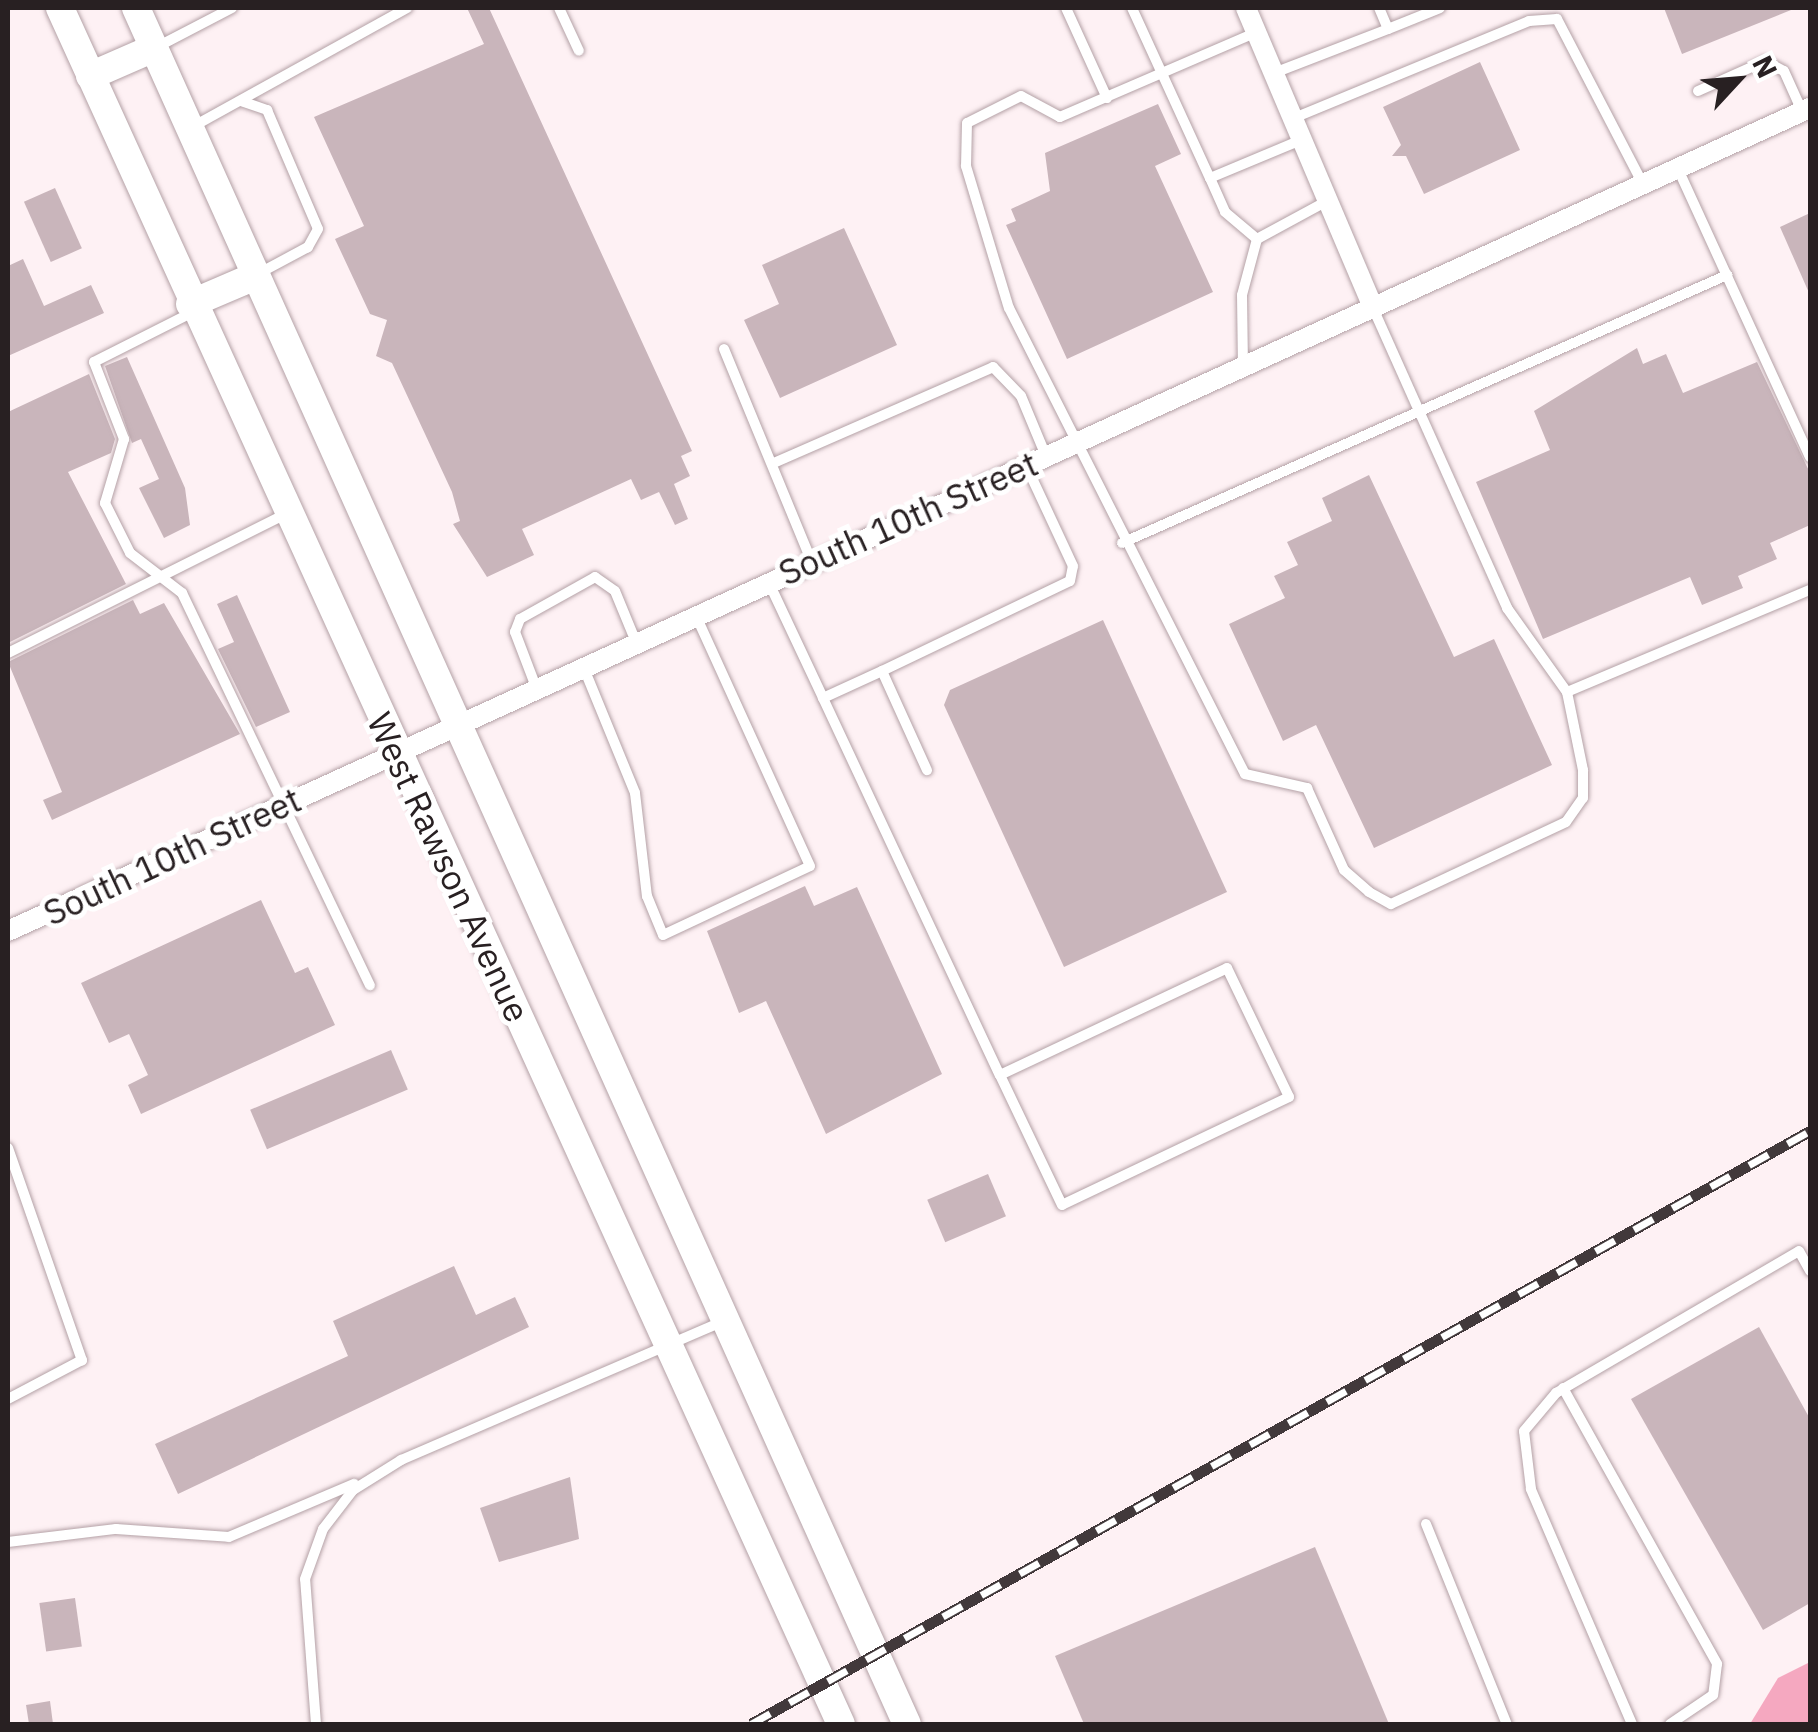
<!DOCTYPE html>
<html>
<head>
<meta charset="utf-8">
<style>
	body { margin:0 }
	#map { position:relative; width:1818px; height:1732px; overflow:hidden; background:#fef1f4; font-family:"IBM Plex Sans",sans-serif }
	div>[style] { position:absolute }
	.water>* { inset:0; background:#f5a8c0 }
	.building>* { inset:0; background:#c9b5bb; transform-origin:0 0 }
	.roads { filter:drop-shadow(0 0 2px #b4a1a6) drop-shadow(0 0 2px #b4a1a6) }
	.service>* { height:10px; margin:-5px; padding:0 5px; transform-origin:5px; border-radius:5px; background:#fff }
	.minor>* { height:20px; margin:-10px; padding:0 10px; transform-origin:10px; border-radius:10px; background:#fff }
	.secondary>* { height:28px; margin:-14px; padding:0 14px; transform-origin:14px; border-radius:14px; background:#fff }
	.rail>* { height:11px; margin-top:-5.5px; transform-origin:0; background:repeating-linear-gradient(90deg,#fff 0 22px,#42393b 0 44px); box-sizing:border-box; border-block:2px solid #42393b }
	span { translate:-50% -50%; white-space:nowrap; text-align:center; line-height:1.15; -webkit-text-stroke:10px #fff; paint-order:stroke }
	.street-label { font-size:35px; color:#282022 }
	.frame { position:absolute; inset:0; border:10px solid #282022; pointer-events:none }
	.north { position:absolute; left:1688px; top:30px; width:100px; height:100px; -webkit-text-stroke:8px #fff; paint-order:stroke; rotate:64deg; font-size:28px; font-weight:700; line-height:40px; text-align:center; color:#282022 }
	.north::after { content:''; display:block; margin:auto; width:35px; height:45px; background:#282022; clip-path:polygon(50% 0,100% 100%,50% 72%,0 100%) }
</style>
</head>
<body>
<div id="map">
	<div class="water">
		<i style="clip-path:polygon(1810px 1662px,1810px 1724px,1750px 1724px,1778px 1678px)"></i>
	</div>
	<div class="building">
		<i style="clip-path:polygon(467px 8px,489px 8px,692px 451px,681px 456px,690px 476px,674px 484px,688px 519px,675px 525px,659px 492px,641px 500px,631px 479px,522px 529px,534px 555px,487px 577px,453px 524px,460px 521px,452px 492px,392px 363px,376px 356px,387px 320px,370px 314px,335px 239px,364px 226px,314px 117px,484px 44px)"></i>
		<i style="clip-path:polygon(1664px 8px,1796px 8px,1682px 54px)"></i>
		<i style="clip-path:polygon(1480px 62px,1520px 150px,1424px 194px,1406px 156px,1392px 156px,1401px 145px,1383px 107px)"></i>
		<i style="clip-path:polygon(1158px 104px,1181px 154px,1155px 166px,1213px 292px,1067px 359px,1006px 225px,1016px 221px,1011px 209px,1050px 191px,1045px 153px)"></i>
		<i style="left:55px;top:188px;width:66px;height:34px;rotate:66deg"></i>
		<i style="clip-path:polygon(1810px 213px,1810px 295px,1780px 227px)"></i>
		<i style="clip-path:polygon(844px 228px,897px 345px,780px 398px,744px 320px,779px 304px,762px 265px)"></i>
		<i style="clip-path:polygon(23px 259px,44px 306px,91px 285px,104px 313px,8px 356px,8px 266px)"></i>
		<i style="clip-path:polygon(1637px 348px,1643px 364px,1666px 354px,1683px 393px,1757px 362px,1810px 473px,1810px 525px,1770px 543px,1777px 559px,1738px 576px,1743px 588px,1702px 605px,1690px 577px,1543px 639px,1476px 482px,1550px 450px,1534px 411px)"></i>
		<i style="clip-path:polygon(127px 357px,185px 488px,190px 525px,164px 538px,139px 488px,159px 479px,141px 439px,132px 443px,105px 366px)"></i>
		<i style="clip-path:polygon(89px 374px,115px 439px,111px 453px,68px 472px,126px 584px,8px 643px,8px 412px)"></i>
		<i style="clip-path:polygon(1369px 475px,1454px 657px,1494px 639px,1552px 765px,1374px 848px,1316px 725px,1283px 741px,1229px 624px,1285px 598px,1274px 576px,1298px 565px,1287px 542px,1332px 521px,1322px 498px)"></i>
		<i style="clip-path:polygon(237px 595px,290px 712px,256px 727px,218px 649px,234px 642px,217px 604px)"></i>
		<i style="clip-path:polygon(133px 600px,140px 614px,164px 603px,240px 734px,52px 820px,43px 800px,62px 792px,8px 662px)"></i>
		<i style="clip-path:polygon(1103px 620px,1227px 892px,1064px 967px,944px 705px,950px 690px)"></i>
		<i style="clip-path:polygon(805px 886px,814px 906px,857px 887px,942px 1074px,826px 1134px,766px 1001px,739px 1013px,707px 931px)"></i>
		<i style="clip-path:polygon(261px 900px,295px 973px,308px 967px,335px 1025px,141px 1114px,128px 1085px,148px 1075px,129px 1034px,109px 1043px,81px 983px)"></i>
		<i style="left:391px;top:1050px;width:43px;height:153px;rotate:67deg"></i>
		<i style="left:988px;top:1174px;width:46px;height:66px;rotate:67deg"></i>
		<i style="clip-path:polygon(454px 1266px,476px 1315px,515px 1297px,529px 1327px,178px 1494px,155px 1444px,348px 1356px,333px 1321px)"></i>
		<i style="clip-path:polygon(1759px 1327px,1810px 1419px,1810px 1603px,1763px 1630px,1631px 1399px)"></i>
		<i style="clip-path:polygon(570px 1477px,579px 1539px,499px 1562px,480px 1508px)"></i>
		<i style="clip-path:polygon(1315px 1547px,1389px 1724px,1084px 1724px,1055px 1656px)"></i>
		<i style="left:75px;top:1598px;width:49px;height:36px;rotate:82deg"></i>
		<i style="clip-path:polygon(50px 1701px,53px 1724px,29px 1724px,26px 1705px)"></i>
	</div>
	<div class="roads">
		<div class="service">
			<i style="left:559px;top:8px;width:47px;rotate:65.1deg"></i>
			<i style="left:1066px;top:8px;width:99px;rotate:65.5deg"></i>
			<i style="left:1132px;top:8px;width:187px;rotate:65.4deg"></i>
			<i style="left:1210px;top:178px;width:99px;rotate:-22.7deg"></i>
			<i style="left:1388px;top:29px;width:56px;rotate:-22deg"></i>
			<i style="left:1257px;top:32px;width:215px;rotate:156.7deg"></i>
			<i style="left:1060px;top:117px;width:44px;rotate:-151.7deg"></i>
			<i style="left:1021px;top:96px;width:60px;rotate:153.4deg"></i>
			<i style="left:967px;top:123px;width:43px;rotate:91.3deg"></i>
			<i style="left:966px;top:166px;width:148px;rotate:73.2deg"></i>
			<i style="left:1009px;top:308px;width:522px;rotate:63.14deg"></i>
			<i style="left:1245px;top:774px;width:64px;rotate:12.7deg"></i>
			<i style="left:1307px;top:788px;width:90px;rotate:65.7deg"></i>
			<i style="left:1344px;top:870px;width:33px;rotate:41deg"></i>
			<i style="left:1369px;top:892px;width:25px;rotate:29deg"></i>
			<i style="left:1391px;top:904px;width:193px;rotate:-25.1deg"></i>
			<i style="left:1566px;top:822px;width:29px;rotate:-55deg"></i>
			<i style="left:1583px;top:798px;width:28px;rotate:-90deg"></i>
			<i style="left:1583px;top:770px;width:80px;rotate:-101.6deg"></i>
			<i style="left:155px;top:48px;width:87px;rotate:-27.5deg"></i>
			<i style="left:1274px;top:73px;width:122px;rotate:-21.1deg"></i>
			<i style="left:1388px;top:29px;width:23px;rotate:-113deg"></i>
			<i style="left:1698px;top:91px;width:73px;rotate:-24.1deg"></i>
			<i style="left:1765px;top:61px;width:21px;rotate:28deg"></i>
			<i style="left:1784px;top:71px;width:44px;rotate:65.8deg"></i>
			<i style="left:241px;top:101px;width:28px;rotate:19deg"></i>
			<i style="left:267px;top:110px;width:129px;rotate:66.8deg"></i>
			<i style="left:318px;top:229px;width:21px;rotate:119deg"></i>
			<i style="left:308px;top:247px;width:59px;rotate:151.7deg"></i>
			<i style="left:1294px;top:118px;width:254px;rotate:-22.4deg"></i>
			<i style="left:1529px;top:21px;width:28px;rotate:-4deg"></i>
			<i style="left:1557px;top:19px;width:186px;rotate:62.5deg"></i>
			<i style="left:194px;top:126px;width:244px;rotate:-29deg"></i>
			<i style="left:1678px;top:169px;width:317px;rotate:65.4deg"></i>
			<i style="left:1210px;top:178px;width:37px;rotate:66deg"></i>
			<i style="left:1225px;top:212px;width:42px;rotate:40.2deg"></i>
			<i style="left:1373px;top:308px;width:329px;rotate:65.9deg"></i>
			<i style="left:1507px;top:608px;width:103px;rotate:54.5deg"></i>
			<i style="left:1567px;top:692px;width:264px;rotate:-22.8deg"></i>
			<i style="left:193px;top:312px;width:111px;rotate:153.2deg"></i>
			<i style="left:94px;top:362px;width:83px;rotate:68.7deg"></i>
			<i style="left:124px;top:439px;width:67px;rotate:106.5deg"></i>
			<i style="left:105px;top:503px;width:56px;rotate:63.4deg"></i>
			<i style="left:130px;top:553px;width:66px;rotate:37.6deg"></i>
			<i style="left:182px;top:593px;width:435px;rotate:64.4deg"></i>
			<i style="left:724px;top:349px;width:230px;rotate:67.6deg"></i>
			<i style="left:1243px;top:367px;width:72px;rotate:-90.8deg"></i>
			<i style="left:1242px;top:295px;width:58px;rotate:-75deg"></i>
			<i style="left:1257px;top:239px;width:80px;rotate:-28.5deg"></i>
			<i style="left:776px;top:462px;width:237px;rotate:-23.6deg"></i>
			<i style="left:993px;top:367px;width:40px;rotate:46deg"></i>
			<i style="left:1021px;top:396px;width:65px;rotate:67.4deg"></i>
			<i style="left:1122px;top:543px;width:662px;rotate:-23.89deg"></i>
			<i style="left:769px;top:583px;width:127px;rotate:64.8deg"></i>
			<i style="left:823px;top:698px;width:65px;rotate:-24.6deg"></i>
			<i style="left:882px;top:671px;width:208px;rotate:-25.6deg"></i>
			<i style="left:1070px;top:581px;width:15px;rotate:-79deg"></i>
			<i style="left:1073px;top:566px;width:111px;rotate:-115deg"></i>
			<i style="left:8px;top:653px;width:310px;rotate:-26.6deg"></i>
			<i style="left:583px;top:666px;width:137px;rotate:67.7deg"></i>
			<i style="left:635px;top:793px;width:104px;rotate:83.4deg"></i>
			<i style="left:647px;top:896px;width:42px;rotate:67.7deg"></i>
			<i style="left:663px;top:935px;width:162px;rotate:-25.1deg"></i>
			<i style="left:810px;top:866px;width:275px;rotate:-114.5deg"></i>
			<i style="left:882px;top:671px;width:109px;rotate:65.6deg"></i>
			<i style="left:536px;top:687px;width:59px;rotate:-110.9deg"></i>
			<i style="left:515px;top:632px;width:14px;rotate:-69deg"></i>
			<i style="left:520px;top:619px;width:86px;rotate:-29.2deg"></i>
			<i style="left:595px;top:577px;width:24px;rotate:35deg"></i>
			<i style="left:615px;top:591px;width:55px;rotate:67.6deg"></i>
			<i style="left:823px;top:698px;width:416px;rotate:64.9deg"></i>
			<i style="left:1000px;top:1075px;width:251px;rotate:-25.2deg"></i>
			<i style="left:1227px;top:968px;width:143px;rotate:64.3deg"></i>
			<i style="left:1289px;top:1097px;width:251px;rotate:154.6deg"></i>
			<i style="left:1062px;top:1205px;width:144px;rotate:-115.5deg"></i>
			<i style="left:8px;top:1148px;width:225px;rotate:70.8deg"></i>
			<i style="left:82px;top:1360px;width:84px;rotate:152.2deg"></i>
			<i style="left:1563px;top:1388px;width:316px;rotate:60.8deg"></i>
			<i style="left:1717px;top:1664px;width:31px;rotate:97deg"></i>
			<i style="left:1713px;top:1695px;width:52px;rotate:146deg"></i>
			<i style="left:1426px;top:1524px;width:216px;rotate:68deg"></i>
			<i style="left:8px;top:1542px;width:109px;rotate:-6.9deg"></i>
			<i style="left:116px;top:1529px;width:113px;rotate:4deg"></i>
			<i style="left:229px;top:1537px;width:136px;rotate:-23deg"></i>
			<i style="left:316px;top:1724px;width:145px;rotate:-94.3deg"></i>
			<i style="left:305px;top:1579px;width:53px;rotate:-70.2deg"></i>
			<i style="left:323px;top:1529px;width:49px;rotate:-52.4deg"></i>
			<i style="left:353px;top:1490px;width:57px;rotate:-32deg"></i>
			<i style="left:401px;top:1460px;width:348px;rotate:-23.3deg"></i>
			<i style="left:1632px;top:1724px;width:256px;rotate:-113.3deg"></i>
			<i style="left:1531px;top:1489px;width:58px;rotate:-96.9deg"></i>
			<i style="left:1524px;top:1431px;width:50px;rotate:-49.9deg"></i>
			<i style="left:1556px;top:1393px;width:281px;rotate:-30.3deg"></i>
			<i style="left:1799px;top:1251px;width:23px;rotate:61deg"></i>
		</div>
		<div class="minor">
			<i style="left:1246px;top:8px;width:325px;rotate:67deg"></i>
			<i style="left:8px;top:931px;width:1981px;rotate:-24.55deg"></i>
		</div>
		<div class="secondary">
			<i style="left:60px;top:8px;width:1885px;rotate:65.53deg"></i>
			<i style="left:136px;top:8px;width:1881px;rotate:65.81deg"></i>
			<i style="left:90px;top:76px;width:70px;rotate:-23.6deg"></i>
			<i style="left:190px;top:304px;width:69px;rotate:-23.2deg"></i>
		</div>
	</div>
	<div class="rail">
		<i style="left:751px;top:1724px;width:1214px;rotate:-29.25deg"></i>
	</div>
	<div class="street-label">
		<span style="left:908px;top:518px;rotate:-24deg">South 10th Street</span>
		<span style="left:172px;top:856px;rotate:-25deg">South 10th Street</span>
		<span style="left:449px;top:867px;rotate:65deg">West Rawson Avenue</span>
	</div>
	<div class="frame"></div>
	<div class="north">N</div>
</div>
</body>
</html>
